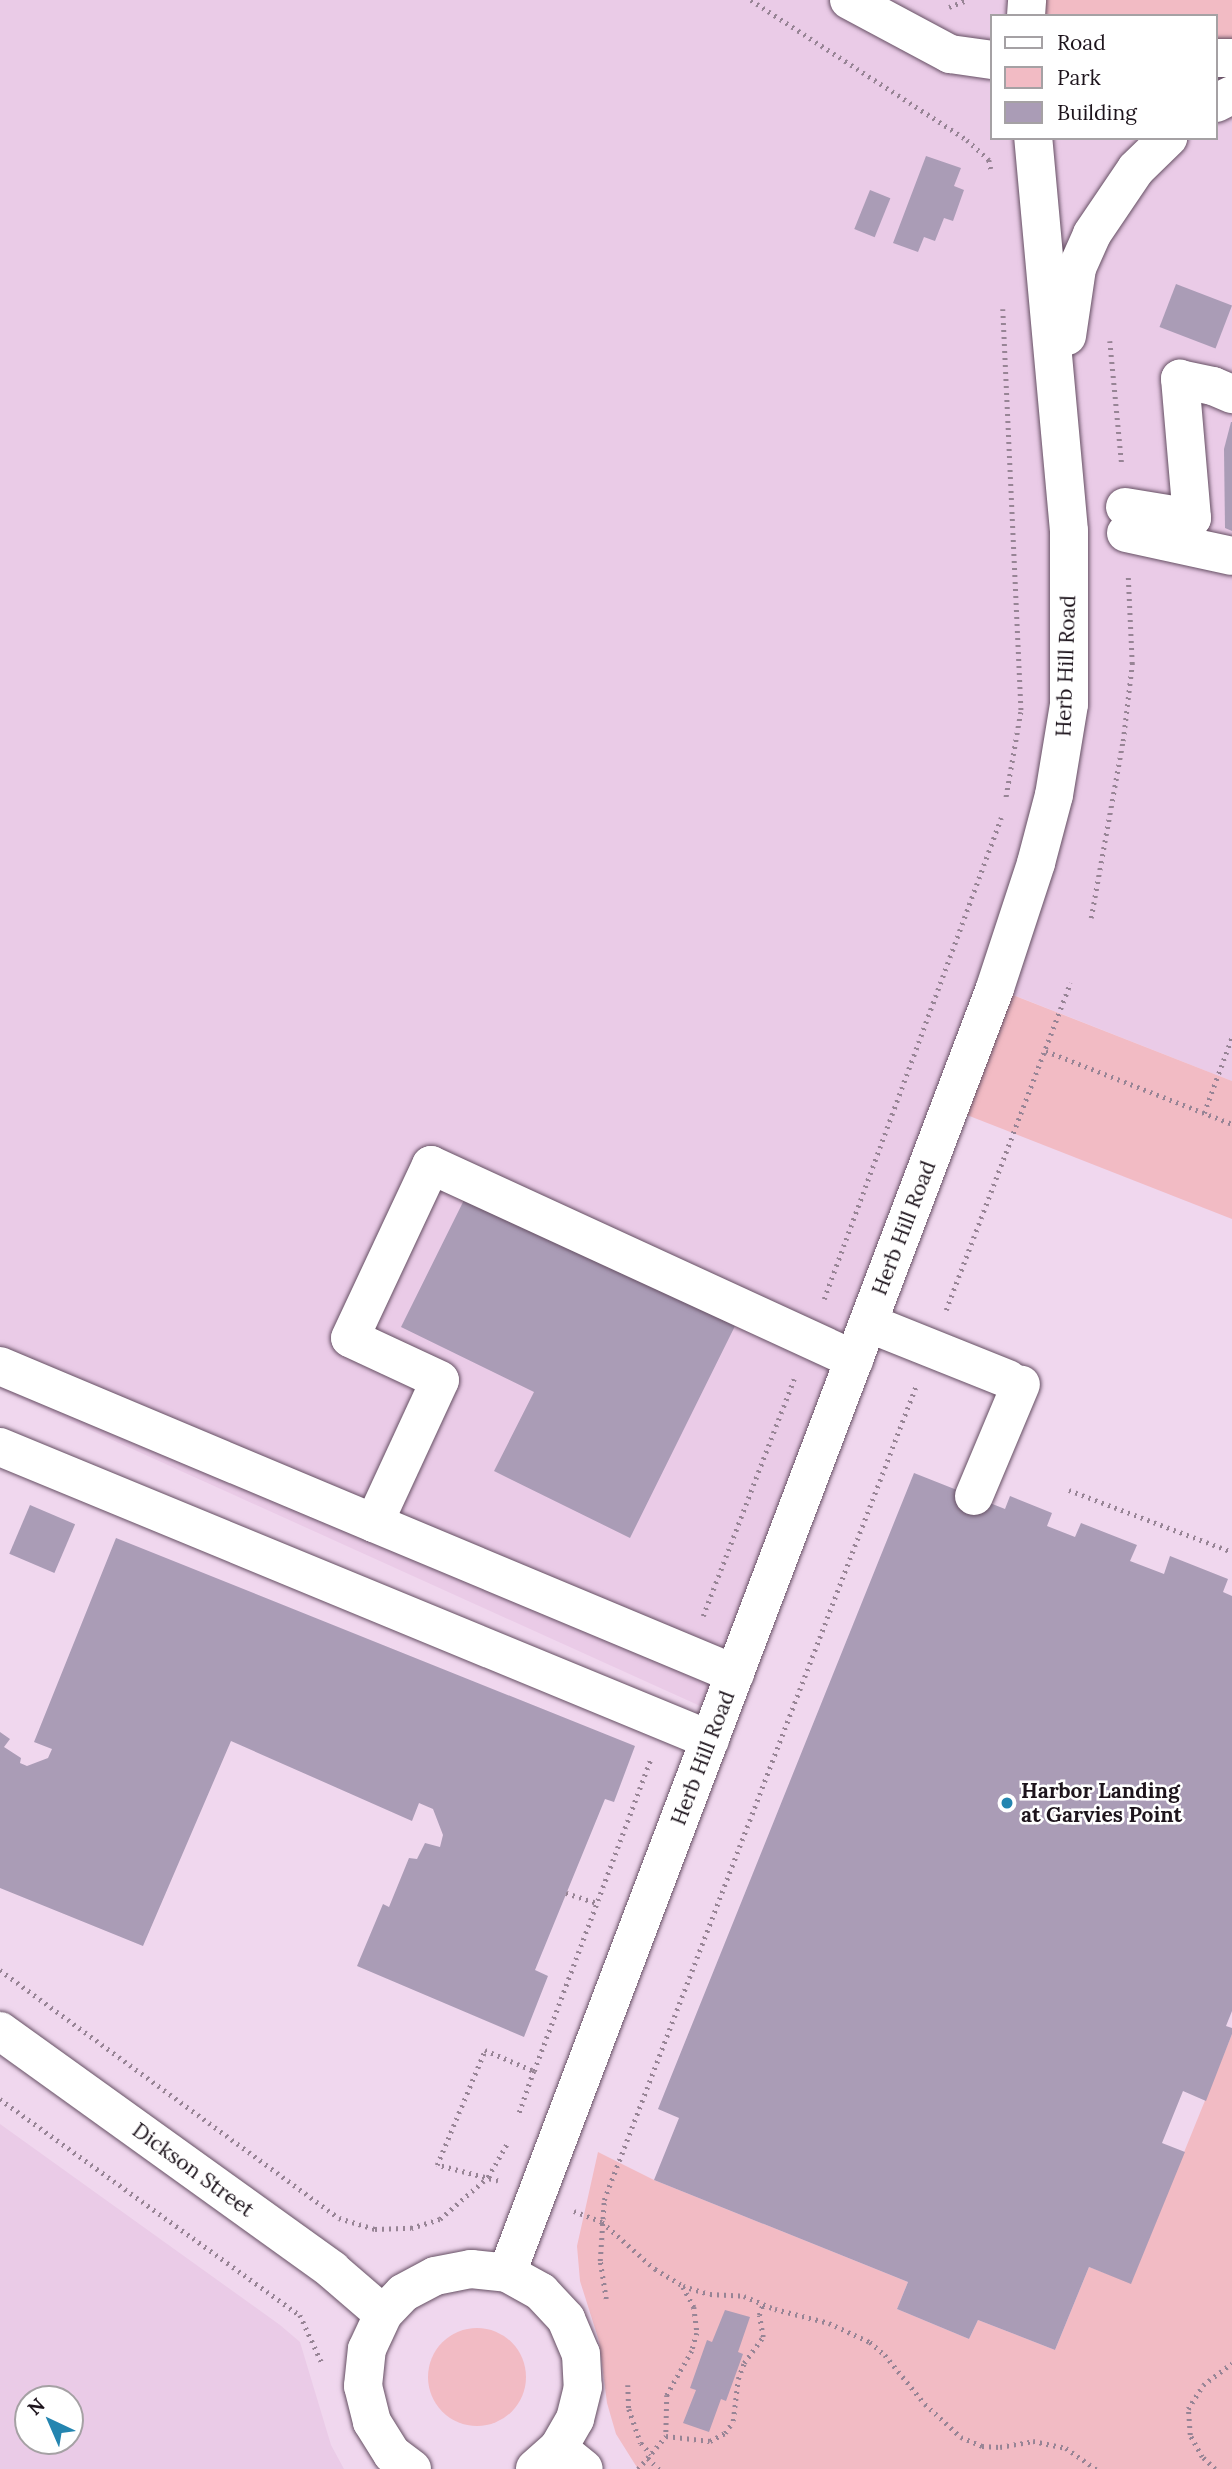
<!DOCTYPE html>
<html>
<head>
<meta charset="utf-8">
<style>
	body { margin:0 }
	#map { position:relative; width:1232px; height:2469px; overflow:hidden; background:#f0d7ee; font-family:Lora,serif }
	div>[style] { position:absolute }
	.built>* { inset:0; background:#eacbe7 }
	.green>* { inset:0; background:#f2bbc4 }
	.round { border-radius:50% }
	.building>* { inset:0; background:#aa9cb6; transform-origin:0 0 }
	.path>* { height:4.5px; margin-top:-2.25px; transform-origin:0; background:repeating-linear-gradient(90deg,#978495 0 2px,transparent 0 7px) }
	.roads { filter:drop-shadow(0 0 2px #654f63) drop-shadow(0 0 2px #654f63) }
	.minor>* { height:38px; margin:-19px; padding:0 19px; transform-origin:19px; border-radius:19px; background:#fff }
	.dots>* { width:19px; height:19px; translate:-50% -50%; box-sizing:border-box; border:4px solid #fff; border-radius:50% }
	span { translate:-50% -50%; white-space:nowrap; text-align:center; line-height:1.15; -webkit-text-stroke:5px #fff; paint-order:stroke }
	.street-label { font-size:21px; color:#1d141c }
	.poi-label { font-size:21px; color:#1d141c; font-weight:700 }
	.left { translate:0 -50%; text-align:left }
	.legend { position:absolute; left:990px; top:14px; width:228px; height:126px; box-sizing:border-box; background:#fff; border:2px solid #a5a1a4; margin:0; padding:9px 12px; list-style:none; font-size:21px; color:#1d141c }
	.legend li { display:flex; align-items:center; gap:14px; height:35px }
	.legend b { width:35px; border:2px solid #a5a1a4 }
	.north { position:absolute; left:14px; top:2385px; width:70px; height:70px; box-sizing:border-box; background:#fff; border:2px solid #a5a1a4; border-radius:50%; rotate:316deg; font-size:19px; font-weight:700; line-height:28px; text-align:center; color:#1d141c }
	.north::after { content:''; display:block; margin:auto; width:24px; height:32px; background:#2485b0; clip-path:polygon(50% 0,100% 100%,50% 72%,0 100%) }
</style>
</head>
<body>
<div id="map">
	<div class="built">
		<i style="clip-path:polygon(0 0,1036px 0,1036px 16px,992px 16px,992px 138px,1216px 138px,1216px 69px,1232px 68px,1232px 1081px,996px 988px,720px 1715px,0 1389px)"></i>
		<i style="clip-path:polygon(evenodd,0 2124px,280px 2325px,300px 2342px,331px 2445px,344px 2469px,0 2469px,0 2124px,70px 2399px,70px 2441px,28px 2441px,28px 2399px,70px 2399px)"></i>
	</div>
	<div class="green">
		<i style="clip-path:polygon(1036px 0,1232px 0,1232px 68px,1216px 69px,1216px 16px,1036px 16px)"></i>
		<i style="clip-path:polygon(995px 988px,1232px 1081px,1232px 1219px,949px 1108px)"></i>
		<i style="clip-path:polygon(1232px 2034px,1232px 2469px,638px 2469px,616px 2434px,607px 2403px,599px 2341px,580px 2281px,577px 2246px,598px 2152px,654px 2180px,908px 2282px,897px 2309px,969px 2339px,978px 2320px,1055px 2350px,1089px 2267px,1131px 2283px)"></i>
		<i class="round" style="left:428px;top:2328px;width:98px;height:98px"></i>
	</div>
	<div class="building">
		<i style="clip-path:polygon(926px 156px,961px 168px,954px 186px,964px 190px,953px 221px,944px 218px,935px 241px,924px 237px,918px 252px,893px 243px)"></i>
		<i style="left:870px;top:190px;width:22px;height:42px;rotate:22deg"></i>
		<i style="left:1176px;top:284px;width:60px;height:46px;rotate:21deg"></i>
		<i style="clip-path:polygon(1231px 422px,1232px 422px,1232px 531px,1225px 528px,1224px 449px)"></i>
		<i style="clip-path:polygon(467px 1194px,735px 1326px,630px 1538px,494px 1471px,534px 1392px,401px 1327px)"></i>
		<i style="clip-path:polygon(914px 1473px,1005px 1509px,1010px 1496px,1052px 1513px,1047px 1526px,1075px 1537px,1081px 1523px,1137px 1545px,1130px 1561px,1164px 1574px,1170px 1556px,1228px 1579px,1223px 1592px,1232px 1596px,1232px 2011px,1226px 2026px,1232px 2028px,1232px 2034px,1206px 2101px,1183px 2091px,1162px 2143px,1185px 2152px,1131px 2284px,1089px 2267px,1055px 2350px,978px 2320px,969px 2339px,897px 2309px,908px 2282px,654px 2180px,679px 2118px,658px 2109px)"></i>
		<i style="left:30px;top:1505px;width:49px;height:53px;rotate:23deg"></i>
		<i style="clip-path:polygon(116px 1538px,635px 1746px,614px 1802px,605px 1799px,535px 1970px,548px 1976px,524px 2037px,357px 1966px,383px 1904px,389px 1907px,409px 1858px,417px 1859px,425px 1843px,440px 1847px,443px 1835px,433px 1809px,419px 1803px,412px 1821px,231px 1741px,143px 1946px,0 1888px,0 1732px,10px 1739px,4px 1747px,21px 1758px,20px 1763px,27px 1766px,48px 1758px,52px 1749px,34px 1742px)"></i>
		<i style="clip-path:polygon(725px 2310px,750px 2317px,738px 2352px,743px 2354px,726px 2401px,721px 2399px,709px 2432px,683px 2423px,696px 2390px,690px 2388px,707px 2340px,712px 2342px)"></i>
	</div>
	<div class="path">
		<i style="left:751px;top:0;width:257px;rotate:32.9deg"></i>
		<i style="left:967px;top:140px;width:30px;rotate:42deg"></i>
		<i style="left:989px;top:160px;width:9px;rotate:77deg"></i>
		<i style="left:949px;top:7px;width:19px;rotate:-21deg"></i>
		<i style="left:1003px;top:309px;width:403px;rotate:87.4deg"></i>
		<i style="left:1021px;top:712px;width:88px;rotate:99.8deg"></i>
		<i style="left:1110px;top:341px;width:125px;rotate:84.5deg"></i>
		<i style="left:1091px;top:918px;width:180px;rotate:-79.8deg"></i>
		<i style="left:1123px;top:741px;width:78px;rotate:-83.3deg"></i>
		<i style="left:1132px;top:664px;width:89px;rotate:-92.6deg"></i>
		<i style="left:1046px;top:1051px;width:200px;rotate:21.4deg"></i>
		<i style="left:1204px;top:1113px;width:81px;rotate:-69.8deg"></i>
		<i style="left:824px;top:1299px;width:513px;rotate:-69.8deg"></i>
		<i style="left:946px;top:1310px;width:350px;rotate:-69.2deg"></i>
		<i style="left:1069px;top:1490px;width:174px;rotate:20.8deg"></i>
		<i style="left:703px;top:1616px;width:254px;rotate:-69deg"></i>
		<i style="left:566px;top:1893px;width:33px;rotate:18deg"></i>
		<i style="left:0;top:1970px;width:420px;rotate:36.2deg"></i>
		<i style="left:339px;top:2218px;width:38px;rotate:17deg"></i>
		<i style="left:375px;top:2229px;width:36px;rotate:-2deg"></i>
		<i style="left:411px;top:2228px;width:30px;rotate:-17deg"></i>
		<i style="left:440px;top:2219px;width:64px;rotate:-41.2deg"></i>
		<i style="left:488px;top:2177px;width:40px;rotate:-60.3deg"></i>
		<i style="left:534px;top:2071px;width:332px;rotate:-69.5deg"></i>
		<i style="left:0;top:2099px;width:370px;rotate:35.8deg"></i>
		<i style="left:300px;top:2315px;width:53px;rotate:65.4deg"></i>
		<i style="left:498px;top:2181px;width:63px;rotate:-165.3deg"></i>
		<i style="left:437px;top:2165px;width:125px;rotate:-67.3deg"></i>
		<i style="left:485px;top:2050px;width:53px;rotate:23.2deg"></i>
		<i style="left:534px;top:2071px;width:46px;rotate:109.2deg"></i>
		<i style="left:574px;top:2211px;width:30px;rotate:21deg"></i>
		<i style="left:602px;top:2222px;width:71px;rotate:41.6deg"></i>
		<i style="left:655px;top:2269px;width:33px;rotate:31deg"></i>
		<i style="left:683px;top:2286px;width:28px;rotate:17deg"></i>
		<i style="left:710px;top:2294px;width:34px;rotate:3deg"></i>
		<i style="left:744px;top:2296px;width:34px;rotate:23deg"></i>
		<i style="left:775px;top:2309px;width:56px;rotate:14.5deg"></i>
		<i style="left:829px;top:2323px;width:45px;rotate:24.9deg"></i>
		<i style="left:870px;top:2342px;width:20px;rotate:41deg"></i>
		<i style="left:885px;top:2355px;width:63px;rotate:50.8deg"></i>
		<i style="left:925px;top:2404px;width:49px;rotate:42.5deg"></i>
		<i style="left:961px;top:2437px;width:23px;rotate:23deg"></i>
		<i style="left:982px;top:2446px;width:18px;rotate:3deg"></i>
		<i style="left:1000px;top:2447px;width:34px;rotate:-10deg"></i>
		<i style="left:1033px;top:2441px;width:34px;rotate:12deg"></i>
		<i style="left:1066px;top:2448px;width:37px;rotate:35deg"></i>
		<i style="left:683px;top:2287px;width:23px;rotate:61deg"></i>
		<i style="left:694px;top:2307px;width:26px;rotate:83deg"></i>
		<i style="left:697px;top:2333px;width:19px;rotate:106deg"></i>
		<i style="left:692px;top:2351px;width:51px;rotate:119.6deg"></i>
		<i style="left:667px;top:2395px;width:41px;rotate:91.4deg"></i>
		<i style="left:666px;top:2436px;width:44px;rotate:6.5deg"></i>
		<i style="left:710px;top:2441px;width:17px;rotate:-28deg"></i>
		<i style="left:725px;top:2433px;width:14px;rotate:-56deg"></i>
		<i style="left:733px;top:2421px;width:42px;rotate:-83.2deg"></i>
		<i style="left:738px;top:2379px;width:17px;rotate:-69deg"></i>
		<i style="left:744px;top:2363px;width:32px;rotate:-54deg"></i>
		<i style="left:763px;top:2337px;width:22px;rotate:-100deg"></i>
		<i style="left:759px;top:2315px;width:12px;rotate:-70deg"></i>
		<i style="left:606px;top:2299px;width:38px;rotate:-99deg"></i>
		<i style="left:600px;top:2261px;width:61px;rotate:-86.2deg"></i>
		<i style="left:604px;top:2200px;width:872px;rotate:-69.03deg"></i>
		<i style="left:628px;top:2385px;width:24px;rotate:88deg"></i>
		<i style="left:629px;top:2409px;width:36px;rotate:71deg"></i>
		<i style="left:641px;top:2443px;width:15px;rotate:48deg"></i>
		<i style="left:648px;top:2458px;width:16px;rotate:45deg"></i>
		<i style="left:638px;top:2469px;width:43px;rotate:-49.7deg"></i>
		<i style="left:1215px;top:2469px;width:18px;rotate:-137deg"></i>
		<i style="left:1202px;top:2457px;width:25px;rotate:-119deg"></i>
		<i style="left:1190px;top:2435px;width:26px;rotate:-94deg"></i>
		<i style="left:1188px;top:2409px;width:28px;rotate:-58deg"></i>
		<i style="left:1203px;top:2385px;width:36px;rotate:-37deg"></i>
	</div>
	<div class="roads">
		<div class="minor">
			<i style="left:849px;top:0;width:115px;rotate:28.1deg"></i>
			<i style="left:950px;top:54px;width:42px;rotate:8.1deg"></i>
			<i style="left:1026px;top:16px;width:16px;rotate:-86deg"></i>
			<i style="left:1216px;top:58px;width:16px"></i>
			<i style="left:1216px;top:103px;width:18px;rotate:-27deg"></i>
			<i style="left:1067px;top:336px;width:69px;rotate:-81.6deg"></i>
			<i style="left:1077px;top:268px;width:37px;rotate:-66deg"></i>
			<i style="left:1092px;top:234px;width:78px;rotate:-55.9deg"></i>
			<i style="left:1136px;top:169px;width:45px;rotate:-44.1deg"></i>
			<i style="left:1125px;top:507px;width:68px;rotate:9.3deg"></i>
			<i style="left:1192px;top:518px;width:140px;rotate:-94.9deg"></i>
			<i style="left:1180px;top:379px;width:34px;rotate:12deg"></i>
			<i style="left:1213px;top:386px;width:21px;rotate:23deg"></i>
			<i style="left:1126px;top:533px;width:108px;rotate:12.2deg"></i>
			<i style="left:868px;top:1323px;width:151px;rotate:21.8deg"></i>
			<i style="left:0;top:1366px;width:406px;rotate:22.8deg"></i>
			<i style="left:0;top:1447px;width:768px;rotate:22.42deg"></i>
			<i style="left:974px;top:1496px;width:121px;rotate:-67.2deg"></i>
			<i style="left:735px;top:1674px;width:391px;rotate:-157.3deg"></i>
			<i style="left:374px;top:1523px;width:157px;rotate:-65.2deg"></i>
			<i style="left:440px;top:1380px;width:99px;rotate:-155deg"></i>
			<i style="left:350px;top:1338px;width:191px;rotate:-64.9deg"></i>
			<i style="left:431px;top:1165px;width:466px;rotate:24.7deg"></i>
			<i style="left:0;top:2031px;width:409px;rotate:35.7deg"></i>
			<i style="left:332px;top:2270px;width:67px;rotate:40.8deg"></i>
			<i style="left:507px;top:2273px;width:1375px;rotate:-69.2deg"></i>
			<i style="left:995px;top:988px;width:132px;rotate:-71.8deg"></i>
			<i style="left:1036px;top:863px;width:70px;rotate:-75.2deg"></i>
			<i style="left:1054px;top:795px;width:92px;rotate:-80.6deg"></i>
			<i style="left:1069px;top:704px;width:173px;rotate:-90deg"></i>
			<i style="left:1069px;top:531px;width:395px;rotate:-95.2deg"></i>
			<i style="left:558px;top:2448px;width:33px;rotate:39deg"></i>
			<i style="left:412px;top:2469px;width:25px;rotate:-143deg"></i>
			<i style="left:392px;top:2454px;width:38px;rotate:-122deg"></i>
			<i style="left:372px;top:2422px;width:37px;rotate:-104deg"></i>
			<i style="left:363px;top:2386px;width:37px;rotate:-84deg"></i>
			<i style="left:367px;top:2349px;width:38px;rotate:-65deg"></i>
			<i style="left:383px;top:2314px;width:29px;rotate:-46deg"></i>
			<i style="left:403px;top:2293px;width:36px;rotate:-28deg"></i>
			<i style="left:435px;top:2276px;width:37px;rotate:-11deg"></i>
			<i style="left:471px;top:2269px;width:36px;rotate:6deg"></i>
			<i style="left:507px;top:2273px;width:39px;rotate:29deg"></i>
			<i style="left:541px;top:2292px;width:37px;rotate:47deg"></i>
			<i style="left:566px;top:2319px;width:38px;rotate:67deg"></i>
			<i style="left:581px;top:2354px;width:33px;rotate:87deg"></i>
			<i style="left:583px;top:2387px;width:33px;rotate:104deg"></i>
			<i style="left:575px;top:2419px;width:34px;rotate:120deg"></i>
			<i style="left:558px;top:2448px;width:31px;rotate:138deg"></i>
		</div>
	</div>
	<div class="dots">
		<i style="left:1007px;top:1803px;background:#2485b0"></i>
	</div>
	<div class="street-label">
		<span style="left:1066px;top:666px;rotate:-88deg">Herb Hill Road</span>
		<span style="left:904px;top:1228px;rotate:-69deg">Herb Hill Road</span>
		<span style="left:703px;top:1758px;rotate:-69deg">Herb Hill Road</span>
		<span style="left:193px;top:2170px;rotate:36deg">Dickson Street</span>
	</div>
	<div class="poi-label">
		<span class="left" style="left:1021px;top:1803px">Harbor Landing<br>at Garvies Point</span>
	</div>
	<ul class="legend">
	<li><b style="height:9px;background:#fff"></b>Road</li>
	<li><b style="height:19px;background:#f2bbc4"></b>Park</li>
	<li><b style="height:19px;background:#aa9cb6"></b>Building</li>
	</ul>
	<div class="north">N</div>
</div>
</body>
</html>
